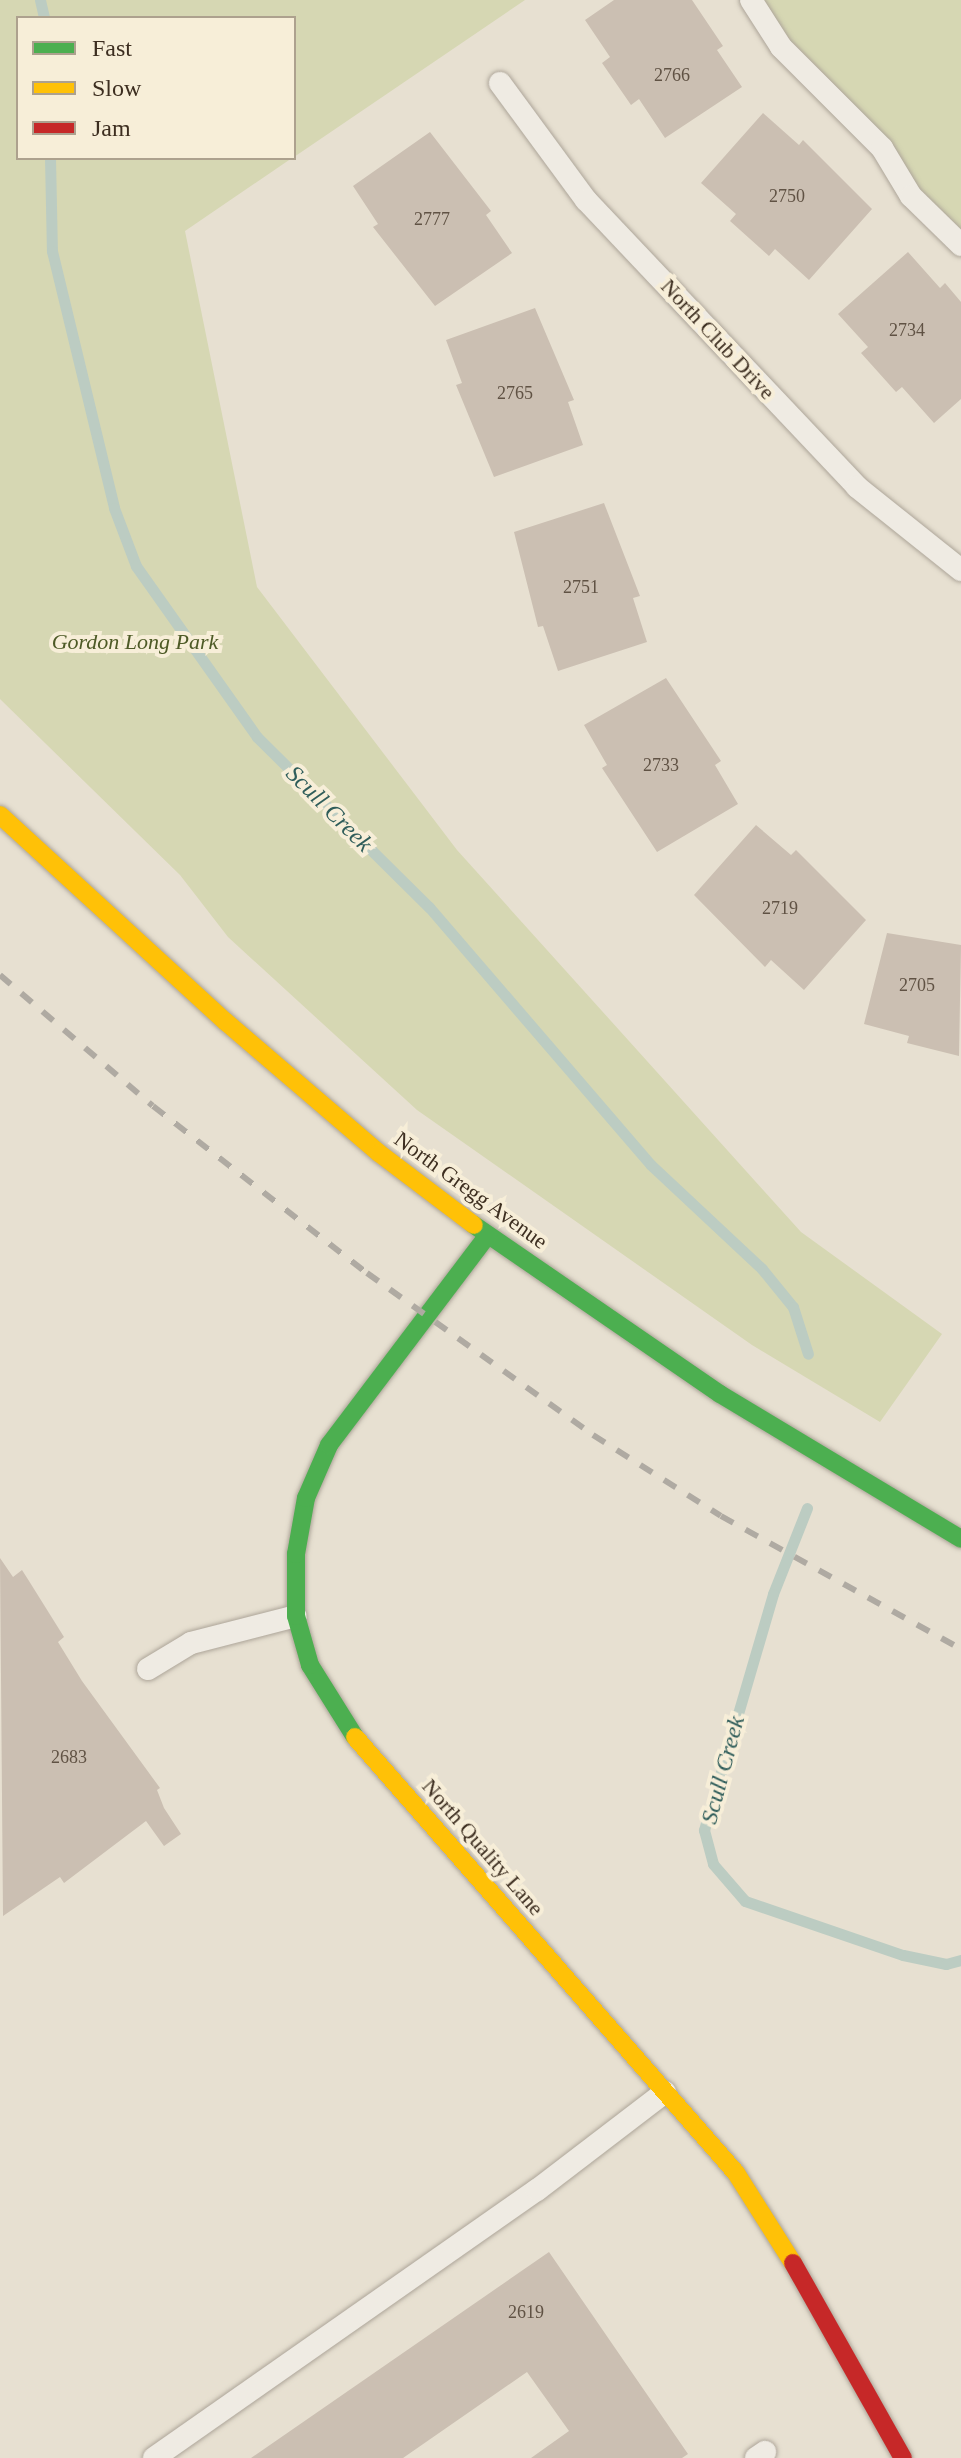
<!DOCTYPE html>
<html>
<head>
<meta charset="utf-8">
<style>
	body { margin:0 }
	#map { position:relative; width:961px; height:2458px; overflow:hidden; background:#e7e0d1; font-family:"Times New Roman",serif }
	div>[style] { position:absolute }
	.green>* { inset:0; background:#d6d7b3 }
	.stream>* { height:11px; margin:-5.5px; padding:0 5.5px; transform-origin:5.5px; border-radius:5.5px; background:#bcccc2 }
	.building>* { inset:0; background:#cbbfb2 }
	.roads { filter:drop-shadow(0 0 2px #ada599) drop-shadow(0 0 2px #ada599) }
	.lane>* { height:22px; margin:-11px; padding:0 11px; transform-origin:11px; border-radius:11px; background:#efebe3 }
	.fast>* { height:18px; margin:-9px; padding:0 9px; transform-origin:9px; border-radius:9px; background:#4caf50 }
	.slow>* { height:18px; margin:-9px; padding:0 9px; transform-origin:9px; border-radius:9px; background:#ffc107 }
	.jam>* { height:18px; margin:-9px; padding:0 9px; transform-origin:9px; border-radius:9px; background:#c62828 }
	.rail>* { height:6px; margin-top:-3px; transform-origin:0; background:repeating-linear-gradient(90deg,#afaaa2 0 14px,transparent 0 28px) }
	span { translate:-50% -50%; white-space:nowrap; text-align:center; line-height:1.15; -webkit-text-stroke:8px #f7eed8; paint-order:stroke }
	.number-label { font-size:18px; color:#605244 }
	.number-label span { -webkit-text-stroke-width:0 }
	.street-label { font-size:22px; color:#3d2e20 }
	.park-label { font-size:22px; color:#4d5a26; font-style:italic }
	.water-label { font-size:24px; color:#2f5d5a; font-style:italic }
	.legend { position:absolute; left:16px; top:16px; width:280px; height:144px; box-sizing:border-box; background:#f7eed8; border:2px solid #ada18e; margin:0; padding:10px 14px; list-style:none; font-size:24px; color:#3d2e20 }
	.legend li { display:flex; align-items:center; gap:16px; height:40px }
	.legend b { width:40px; border:2px solid #ada18e }
</style>
</head>
<body>
<div id="map">
	<div class="green">
		<i style="clip-path:polygon(0 0,525px 0,294px 157px,294px 18px,18px 18px,18px 158px,292px 158px,185px 231px,257px 587px,457px 850px,801px 1232px,942px 1334px,880px 1422px,752px 1345px,417px 1110px,228px 937px,180px 875px,0 699px)"></i>
		<i style="clip-path:polygon(751px 0,961px 0,961px 245px)"></i>
	</div>
	<div class="stream">
		<i style="left:40px;top:0;width:18px;rotate:77deg"></i>
		<i style="left:50px;top:158px;width:93px;rotate:88.8deg"></i>
		<i style="left:52px;top:251px;width:264px;rotate:76.4deg"></i>
		<i style="left:114px;top:508px;width:62px;rotate:69.2deg"></i>
		<i style="left:136px;top:566px;width:209px;rotate:54.7deg"></i>
		<i style="left:257px;top:737px;width:242px;rotate:44.7deg"></i>
		<i style="left:429px;top:907px;width:340px;rotate:49.3deg"></i>
		<i style="left:651px;top:1165px;width:152px;rotate:43.1deg"></i>
		<i style="left:762px;top:1269px;width:49px;rotate:50.8deg"></i>
		<i style="left:793px;top:1307px;width:49px;rotate:72.3deg"></i>
		<i style="left:807px;top:1508px;width:92px;rotate:111.6deg"></i>
		<i style="left:773px;top:1594px;width:246px;rotate:106.3deg"></i>
		<i style="left:704px;top:1830px;width:35px;rotate:75deg"></i>
		<i style="left:713px;top:1864px;width:49px;rotate:49.1deg"></i>
		<i style="left:745px;top:1901px;width:167px;rotate:18.9deg"></i>
		<i style="left:903px;top:1955px;width:44px;rotate:11.8deg"></i>
		<i style="left:946px;top:1964px;width:16px;rotate:-15deg"></i>
	</div>
	<div class="building">
		<i style="clip-path:polygon(614px 0,692px 0,723px 46px,717px 50px,742px 87px,665px 138px,639px 99px,631px 105px,602px 63px,610px 57px,585px 20px)"></i>
		<i style="clip-path:polygon(763px 113px,799px 145px,803px 140px,872px 209px,809px 280px,775px 249px,769px 256px,730px 221px,736px 214px,701px 183px)"></i>
		<i style="clip-path:polygon(430px 132px,491px 211px,486px 215px,512px 253px,435px 306px,373px 227px,378px 224px,353px 186px)"></i>
		<i style="clip-path:polygon(908px 252px,940px 288px,945px 283px,961px 302px,961px 399px,934px 423px,902px 387px,896px 392px,861px 353px,868px 347px,838px 314px)"></i>
		<i style="clip-path:polygon(535px 308px,574px 400px,568px 402px,583px 445px,494px 477px,456px 385px,462px 383px,446px 340px)"></i>
		<i style="clip-path:polygon(604px 503px,640px 596px,633px 598px,647px 642px,558px 671px,543px 626px,538px 627px,514px 532px)"></i>
		<i style="clip-path:polygon(666px 678px,721px 761px,715px 765px,738px 804px,657px 852px,602px 768px,607px 765px,584px 725px)"></i>
		<i style="clip-path:polygon(756px 825px,791px 855px,796px 850px,866px 920px,804px 990px,771px 960px,765px 967px,694px 895px)"></i>
		<i style="clip-path:polygon(887px 933px,961px 945px,959px 1056px,907px 1043px,909px 1036px,864px 1024px)"></i>
		<i style="clip-path:polygon(0 1558px,13px 1577px,22px 1570px,29px 1581px,64px 1637px,58px 1642px,82px 1681px,160px 1788px,157px 1790px,164px 1808px,181px 1834px,164px 1846px,146px 1821px,64px 1883px,60px 1877px,3px 1916px)"></i>
		<i style="clip-path:polygon(549px 2252px,688px 2454px,682px 2458px,531px 2458px,569px 2431px,527px 2372px,403px 2458px,251px 2458px)"></i>
	</div>
	<div class="roads">
		<div class="lane">
			<i style="left:751px;top:0;width:56px;rotate:57.4deg"></i>
			<i style="left:781px;top:47px;width:143px;rotate:45deg"></i>
			<i style="left:882px;top:148px;width:56px;rotate:58.9deg"></i>
			<i style="left:911px;top:196px;width:70px;rotate:44.4deg"></i>
			<i style="left:500px;top:83px;width:145px;rotate:53.7deg"></i>
			<i style="left:586px;top:200px;width:395px;rotate:46.6deg"></i>
			<i style="left:857px;top:487px;width:133px;rotate:38.6deg"></i>
			<i style="left:148px;top:1669px;width:50px;rotate:-31.2deg"></i>
			<i style="left:191px;top:1643px;width:108px;rotate:-14.4deg"></i>
			<i style="left:154px;top:2458px;width:467px;rotate:-35deg"></i>
			<i style="left:537px;top:2190px;width:161px;rotate:-37.4deg"></i>
			<i style="left:756px;top:2458px;width:11px;rotate:-34deg"></i>
		</div>
		<div class="fast">
			<i style="left:474px;top:1225px;width:298px;rotate:34.5deg"></i>
			<i style="left:720px;top:1394px;width:281px;rotate:31deg"></i>
			<i style="left:355px;top:1737px;width:85px;rotate:-122deg"></i>
			<i style="left:310px;top:1665px;width:51px;rotate:-105.9deg"></i>
			<i style="left:296px;top:1616px;width:62px;rotate:-90deg"></i>
			<i style="left:296px;top:1554px;width:57px;rotate:-79.9deg"></i>
			<i style="left:306px;top:1498px;width:58px;rotate:-66.5deg"></i>
			<i style="left:329px;top:1445px;width:263px;rotate:-52.9deg"></i>
		</div>
		<div class="slow">
			<i style="left:0;top:815px;width:306px;rotate:42.5deg"></i>
			<i style="left:226px;top:1022px;width:201px;rotate:40.6deg"></i>
			<i style="left:379px;top:1153px;width:119px;rotate:37.2deg"></i>
			<i style="left:355px;top:1737px;width:579px;rotate:48.85deg"></i>
			<i style="left:736px;top:2173px;width:107px;rotate:57.7deg"></i>
		</div>
		<div class="jam">
			<i style="left:793px;top:2263px;width:224px;rotate:60.6deg"></i>
		</div>
	</div>
	<div class="rail">
		<i style="left:0;top:975px;width:201px;rotate:40.6deg"></i>
		<i style="left:153px;top:1106px;width:271px;rotate:38deg"></i>
		<i style="left:367px;top:1273px;width:278px;rotate:35.6deg"></i>
		<i style="left:593px;top:1435px;width:151px;rotate:32.3deg"></i>
		<i style="left:721px;top:1516px;width:274px;rotate:29deg"></i>
	</div>
	<div class="number-label">
		<span style="left:672px;top:75px">2766</span>
		<span style="left:787px;top:196px">2750</span>
		<span style="left:432px;top:219px">2777</span>
		<span style="left:907px;top:330px">2734</span>
		<span style="left:515px;top:393px">2765</span>
		<span style="left:581px;top:587px">2751</span>
		<span style="left:661px;top:765px">2733</span>
		<span style="left:780px;top:908px">2719</span>
		<span style="left:917px;top:985px">2705</span>
		<span style="left:69px;top:1757px">2683</span>
		<span style="left:526px;top:2312px">2619</span>
	</div>
	<div class="street-label">
		<span style="left:718px;top:339px;rotate:47deg">North Club Drive</span>
		<span style="left:471px;top:1190px;rotate:36deg">North Gregg Avenue</span>
		<span style="left:483px;top:1847px;rotate:49deg">North Quality Lane</span>
	</div>
	<div class="park-label">
		<span style="left:135px;top:642px">Gordon Long Park</span>
	</div>
	<div class="water-label">
		<span style="left:329px;top:809px;rotate:45deg">Scull Creek</span>
		<span style="left:723px;top:1770px;rotate:-75deg">Scull Creek</span>
	</div>
	<ul class="legend">
	<li><b style="height:10px;background:#4caf50"></b>Fast</li>
	<li><b style="height:10px;background:#ffc107"></b>Slow</li>
	<li><b style="height:10px;background:#c62828"></b>Jam</li>
	</ul>
</div>
</body>
</html>
